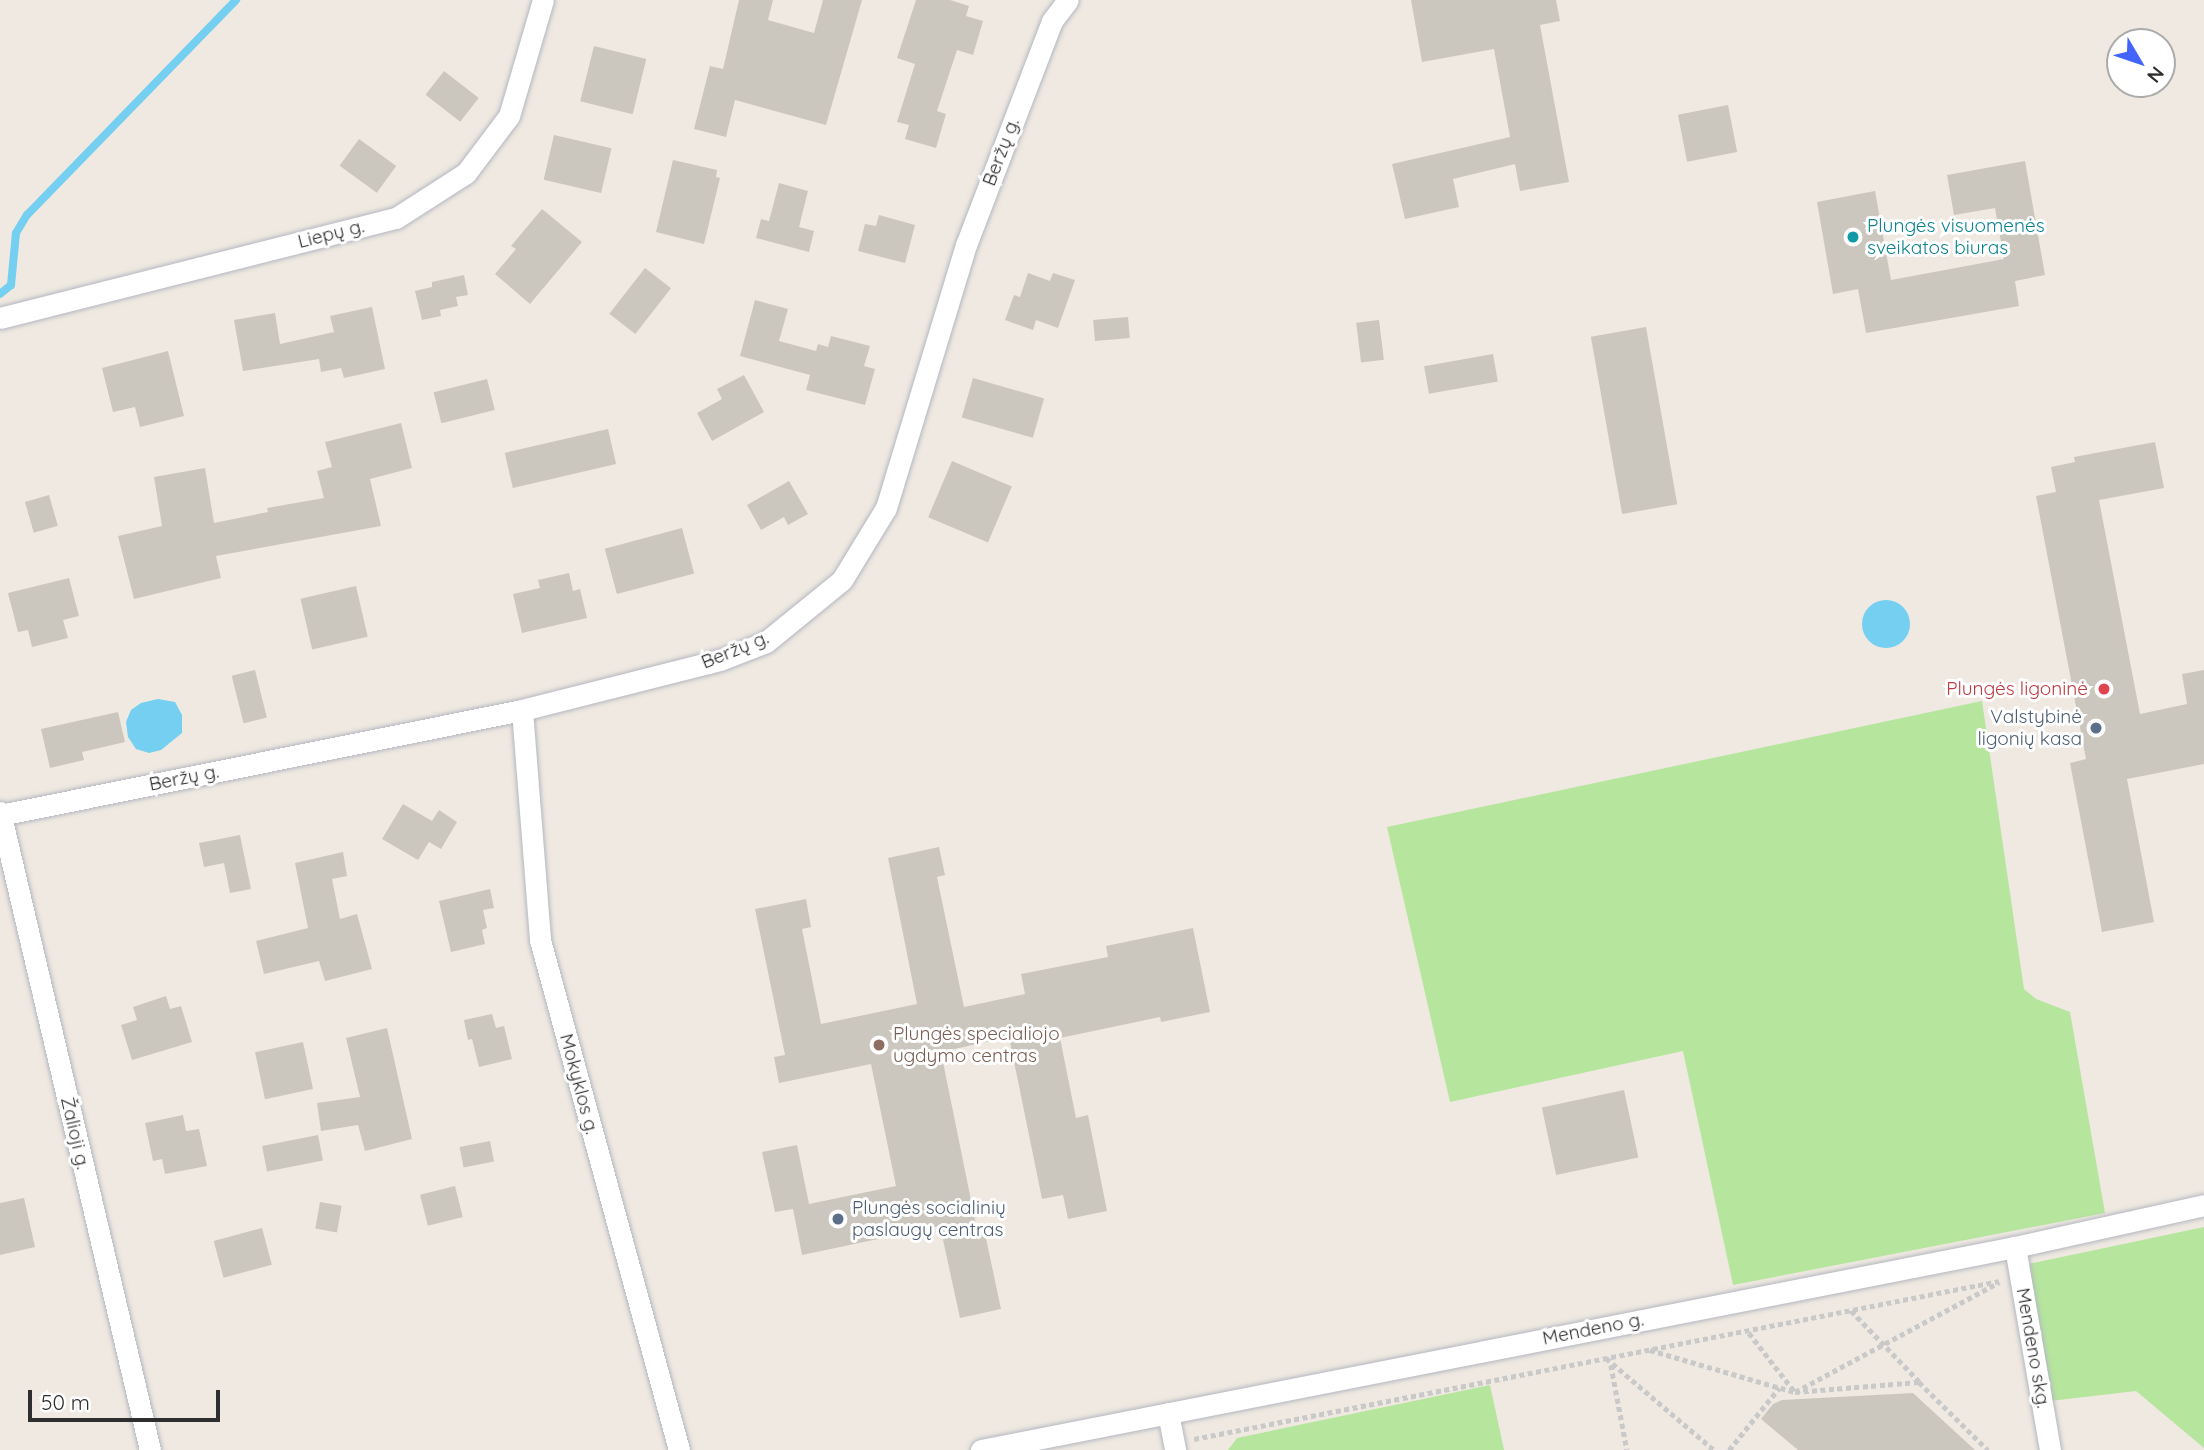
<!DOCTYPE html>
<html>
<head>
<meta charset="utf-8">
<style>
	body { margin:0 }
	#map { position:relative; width:2204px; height:1450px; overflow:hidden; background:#efe9e1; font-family:Quicksand,sans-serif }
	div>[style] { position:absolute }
	.green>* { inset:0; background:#b6e59e }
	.water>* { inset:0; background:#75cff0 }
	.round { border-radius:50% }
	.stream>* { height:8px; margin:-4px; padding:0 4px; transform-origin:4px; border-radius:4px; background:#75cff0 }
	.building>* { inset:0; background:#cbc7bf; transform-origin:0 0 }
	.path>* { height:4.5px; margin-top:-2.25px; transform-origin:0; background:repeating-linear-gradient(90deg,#c9c9c9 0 5px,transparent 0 8.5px) }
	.roads { filter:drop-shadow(0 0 2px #b4b7c1) drop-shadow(0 0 2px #b4b7c1) }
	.street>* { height:21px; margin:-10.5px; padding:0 10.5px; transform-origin:10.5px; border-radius:10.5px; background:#fff }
	.dots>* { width:19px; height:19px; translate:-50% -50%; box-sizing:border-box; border:4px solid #fff; border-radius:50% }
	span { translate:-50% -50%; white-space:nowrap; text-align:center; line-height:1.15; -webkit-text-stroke:6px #fff; paint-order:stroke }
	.street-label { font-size:19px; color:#2e2e2e }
	.culture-label { font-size:19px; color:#0d838f }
	.left { translate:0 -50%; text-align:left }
	.health-label { font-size:19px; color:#be3a42 }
	.right { translate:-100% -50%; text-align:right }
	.service-label { font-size:19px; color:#4e5e75 }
	.education-label { font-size:19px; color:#785e54 }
	.north { position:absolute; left:2106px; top:28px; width:70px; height:70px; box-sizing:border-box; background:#fff; border:2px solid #ababab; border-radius:50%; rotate:129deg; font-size:19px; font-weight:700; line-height:28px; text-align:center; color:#2e2e2e }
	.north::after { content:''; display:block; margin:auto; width:24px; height:32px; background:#4264fb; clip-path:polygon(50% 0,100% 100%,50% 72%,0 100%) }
	.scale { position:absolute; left:28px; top:1390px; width:192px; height:32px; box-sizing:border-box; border:4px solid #2e2e2e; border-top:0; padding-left:9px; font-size:21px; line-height:24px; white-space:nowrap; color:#2e2e2e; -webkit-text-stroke:5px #fff; paint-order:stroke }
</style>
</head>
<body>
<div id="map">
	<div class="green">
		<i style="clip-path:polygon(1982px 701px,2024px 989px,2036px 999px,2070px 1012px,2105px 1213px,1733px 1285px,1683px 1051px,1450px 1102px,1387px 827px)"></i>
		<i style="clip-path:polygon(2204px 1227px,2204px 1448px,2136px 1391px,2050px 1401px,2028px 1264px)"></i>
		<i style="clip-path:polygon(1490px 1385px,1504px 1450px,1228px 1450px,1237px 1438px)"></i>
	</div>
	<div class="water">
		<i class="round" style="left:1862px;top:600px;width:48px;height:48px"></i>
		<i style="clip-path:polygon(158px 699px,175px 702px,182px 715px,182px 733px,161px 750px,149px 753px,136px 749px,128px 737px,126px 722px,131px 710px,141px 703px)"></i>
	</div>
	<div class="stream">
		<i style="left:0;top:294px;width:14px;rotate:-39deg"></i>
		<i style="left:11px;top:285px;width:52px;rotate:-84.5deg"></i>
		<i style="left:16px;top:233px;width:21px;rotate:-59deg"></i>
		<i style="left:27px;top:215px;width:300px;rotate:-45.8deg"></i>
	</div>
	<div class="building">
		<i style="clip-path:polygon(739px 0,773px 0,768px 20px,814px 33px,823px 0,862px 0,826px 125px,735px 100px,726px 137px,694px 129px,710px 66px,723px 69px)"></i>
		<i style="clip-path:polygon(916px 0,950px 0,969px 6px,966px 16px,983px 21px,973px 55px,957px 50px,937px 111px,946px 114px,936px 148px,905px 139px,909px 125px,897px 122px,915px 64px,897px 58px)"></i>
		<i style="clip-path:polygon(1411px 0,1556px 0,1560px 21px,1540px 25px,1569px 182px,1520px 191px,1515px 164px,1453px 179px,1459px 207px,1405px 219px,1392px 164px,1510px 137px,1494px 49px,1422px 62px)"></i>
		<i style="left:594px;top:46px;width:54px;height:57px;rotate:14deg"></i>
		<i style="left:444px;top:71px;width:44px;height:30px;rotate:38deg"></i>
		<i style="left:1728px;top:105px;width:48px;height:51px;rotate:79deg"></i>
		<i style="left:554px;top:135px;width:59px;height:46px;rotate:13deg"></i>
		<i style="left:359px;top:139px;width:46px;height:33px;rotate:36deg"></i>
		<i style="clip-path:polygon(673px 160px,717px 170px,716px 177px,720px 178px,704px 244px,656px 232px)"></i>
		<i style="clip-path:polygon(2025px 161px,2045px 275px,2015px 281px,2019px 306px,1866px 333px,1858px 289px,1833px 294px,1817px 202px,1875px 191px,1891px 280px,2004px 259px,1995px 208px,1954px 215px,1947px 175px)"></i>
		<i style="clip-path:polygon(779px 183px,808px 191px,799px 227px,814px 231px,809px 252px,756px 238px,761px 219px,769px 221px)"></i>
		<i style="clip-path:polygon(542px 209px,582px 242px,530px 304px,495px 274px,516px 249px,511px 246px)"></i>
		<i style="clip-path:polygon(879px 215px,915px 225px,905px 263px,858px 251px,865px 224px,876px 226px)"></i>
		<i style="left:645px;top:268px;width:33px;height:58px;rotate:38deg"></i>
		<i style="clip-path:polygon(1028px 273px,1050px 281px,1053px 273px,1075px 280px,1058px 328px,1036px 320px,1033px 330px,1005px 320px,1014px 295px,1020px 297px)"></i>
		<i style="clip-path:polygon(464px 275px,468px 295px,456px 297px,458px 306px,440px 310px,441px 316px,422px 320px,415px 291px,432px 287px,432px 282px)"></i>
		<i style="clip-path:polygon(755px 300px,788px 309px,779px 341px,816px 351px,818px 344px,828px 347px,831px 336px,870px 346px,864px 366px,875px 369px,865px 405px,806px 390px,810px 375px,740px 356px)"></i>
		<i style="clip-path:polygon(372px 307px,385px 369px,344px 378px,341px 368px,321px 372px,319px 359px,243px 371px,234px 320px,275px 313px,280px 344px,334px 332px,330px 316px)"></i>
		<i style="left:1128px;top:317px;width:21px;height:35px;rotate:85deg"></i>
		<i style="left:1379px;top:320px;width:40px;height:23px;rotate:83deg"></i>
		<i style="left:1646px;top:327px;width:180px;height:56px;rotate:80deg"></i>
		<i style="clip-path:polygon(168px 351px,184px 416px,140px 427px,135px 407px,113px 412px,102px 368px)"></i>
		<i style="left:1493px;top:354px;width:28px;height:70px;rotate:80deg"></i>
		<i style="clip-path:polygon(744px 375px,764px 412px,712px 441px,697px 413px,722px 399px,717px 389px)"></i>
		<i style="left:973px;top:378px;width:74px;height:41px;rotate:16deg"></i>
		<i style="left:487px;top:379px;width:32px;height:55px;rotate:76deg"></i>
		<i style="clip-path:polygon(401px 423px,412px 468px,370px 479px,381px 526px,216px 556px,221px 578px,134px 599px,118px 536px,162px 526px,154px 477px,205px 468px,214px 523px,268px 512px,267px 508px,324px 498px,317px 471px,332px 467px,325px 442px)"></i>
		<i style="left:608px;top:429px;width:36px;height:106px;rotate:77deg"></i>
		<i style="clip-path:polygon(2155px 442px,2164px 488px,2099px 500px,2140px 714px,2187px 704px,2182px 674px,2204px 670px,2204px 764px,2127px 779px,2154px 922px,2102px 932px,2070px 763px,2086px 759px,2036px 496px,2056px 492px,2051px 467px,2075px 462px,2074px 457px)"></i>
		<i style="left:952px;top:461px;width:65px;height:61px;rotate:23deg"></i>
		<i style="clip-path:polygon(789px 481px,808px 514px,788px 525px,784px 517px,761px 530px,747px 505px)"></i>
		<i style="left:49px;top:495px;width:32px;height:25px;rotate:74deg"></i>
		<i style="left:682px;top:528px;width:47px;height:80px;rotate:75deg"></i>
		<i style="clip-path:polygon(569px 573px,573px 591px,580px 589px,587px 618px,522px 633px,513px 594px,540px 588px,538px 580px)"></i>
		<i style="clip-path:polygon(69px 578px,79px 616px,63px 620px,68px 638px,32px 647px,28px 630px,18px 632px,8px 593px)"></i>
		<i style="left:356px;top:586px;width:52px;height:57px;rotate:77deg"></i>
		<i style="left:255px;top:670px;width:49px;height:24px;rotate:76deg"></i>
		<i style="clip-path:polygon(118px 712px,125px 742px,82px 752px,84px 760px,50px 768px,41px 729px)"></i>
		<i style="clip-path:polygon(403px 804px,432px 821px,439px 810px,457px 822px,441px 849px,429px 842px,418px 860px,382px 839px)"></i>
		<i style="clip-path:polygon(240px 835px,251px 889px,230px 893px,224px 863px,204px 867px,199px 843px)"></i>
		<i style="clip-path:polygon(939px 847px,945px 875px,937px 877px,964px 1007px,1025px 994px,1021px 974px,1108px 957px,1106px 946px,1193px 928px,1210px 1012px,1161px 1022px,1160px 1017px,1060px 1038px,1076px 1118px,1088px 1115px,1107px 1211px,1068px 1219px,1063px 1195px,1042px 1199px,1009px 1037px,941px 1052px,976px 1225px,983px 1224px,1001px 1309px,960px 1318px,940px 1226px,802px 1255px,793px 1209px,775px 1212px,762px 1152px,797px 1145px,809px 1204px,896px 1186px,871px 1064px,779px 1083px,774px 1057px,785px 1055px,755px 909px,806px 899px,811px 927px,802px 929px,821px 1024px,917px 1004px,888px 858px)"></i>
		<i style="clip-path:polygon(343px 852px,347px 876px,332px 879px,340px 919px,357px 914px,372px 969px,325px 981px,319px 961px,264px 974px,256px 941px,308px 928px,295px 863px)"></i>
		<i style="clip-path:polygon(490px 889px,494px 908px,483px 910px,487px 928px,482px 930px,485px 944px,451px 952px,439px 901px)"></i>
		<i style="clip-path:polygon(166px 996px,170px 1009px,181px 1006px,192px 1042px,132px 1060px,121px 1025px,137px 1020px,133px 1007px)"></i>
		<i style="clip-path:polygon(492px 1014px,496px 1028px,504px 1026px,512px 1059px,479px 1067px,472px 1039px,468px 1040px,464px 1020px)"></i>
		<i style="clip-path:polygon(387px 1028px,412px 1139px,365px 1151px,358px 1125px,321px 1131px,317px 1103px,360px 1097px,346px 1038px)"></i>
		<i style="left:303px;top:1042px;width:48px;height:49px;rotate:78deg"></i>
		<i style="left:1624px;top:1090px;width:69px;height:84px;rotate:78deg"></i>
		<i style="clip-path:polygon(183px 1115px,186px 1131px,199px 1129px,207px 1166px,165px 1174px,162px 1159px,153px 1161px,145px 1123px)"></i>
		<i style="left:318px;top:1135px;width:26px;height:57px;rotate:79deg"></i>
		<i style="left:490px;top:1141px;width:21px;height:31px;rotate:79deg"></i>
		<i style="left:455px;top:1186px;width:32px;height:36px;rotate:76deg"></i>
		<i style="clip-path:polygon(24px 1198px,35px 1247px,0 1255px,0 1203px)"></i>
		<i style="left:320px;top:1202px;width:22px;height:27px;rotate:10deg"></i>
		<i style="left:262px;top:1228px;width:38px;height:50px;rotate:75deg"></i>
		<i style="clip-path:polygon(1913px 1393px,1975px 1450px,1798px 1450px,1761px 1419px,1773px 1404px,1782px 1400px)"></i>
	</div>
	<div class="path">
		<i style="left:1749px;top:1333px;width:75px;rotate:52.1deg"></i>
		<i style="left:1795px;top:1392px;width:124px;rotate:-4.6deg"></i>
		<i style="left:1919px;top:1382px;width:100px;rotate:-133.8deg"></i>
		<i style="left:1650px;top:1350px;width:151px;rotate:16.2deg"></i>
		<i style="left:1795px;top:1392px;width:232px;rotate:-28.3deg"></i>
		<i style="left:1606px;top:1358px;width:142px;rotate:40.4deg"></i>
		<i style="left:1611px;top:1365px;width:86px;rotate:79.3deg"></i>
		<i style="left:1919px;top:1382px;width:97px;rotate:44.6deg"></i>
		<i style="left:1194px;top:1439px;width:820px;rotate:-11.1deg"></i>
		<i style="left:1729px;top:1450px;width:80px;rotate:-51.1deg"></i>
	</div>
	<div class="roads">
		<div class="street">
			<i style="left:0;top:318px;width:408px;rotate:-14.2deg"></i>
			<i style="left:396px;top:218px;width:83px;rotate:-32.7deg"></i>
			<i style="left:466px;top:173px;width:71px;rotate:-53deg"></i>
			<i style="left:509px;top:116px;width:121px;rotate:-73.7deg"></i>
			<i style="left:522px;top:710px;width:231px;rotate:85.5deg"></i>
			<i style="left:540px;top:940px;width:529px;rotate:74.75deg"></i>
			<i style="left:0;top:812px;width:655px;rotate:76.77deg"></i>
			<i style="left:0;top:815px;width:532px;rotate:-11.37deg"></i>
			<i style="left:522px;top:710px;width:204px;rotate:-14.2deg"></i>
			<i style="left:720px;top:660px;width:49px;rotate:-21.4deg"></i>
			<i style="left:766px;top:642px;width:98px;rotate:-39.2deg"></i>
			<i style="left:842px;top:580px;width:84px;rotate:-58.6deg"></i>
			<i style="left:886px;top:508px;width:275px;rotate:-73.1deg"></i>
			<i style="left:966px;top:245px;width:240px;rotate:-69deg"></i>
			<i style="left:1052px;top:21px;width:26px;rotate:-53deg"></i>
			<i style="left:2015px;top:1247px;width:206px;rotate:80.2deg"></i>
			<i style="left:1168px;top:1413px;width:38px;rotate:79deg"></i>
			<i style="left:981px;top:1450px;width:1054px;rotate:-11.11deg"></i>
			<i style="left:2015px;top:1247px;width:194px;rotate:-12.5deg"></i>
		</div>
	</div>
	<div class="dots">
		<i style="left:1853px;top:237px;background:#0f9aa8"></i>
		<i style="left:2104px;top:689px;background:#e0444e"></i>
		<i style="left:2096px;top:728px;background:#5c6f8a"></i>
		<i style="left:879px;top:1045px;background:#8d6e63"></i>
		<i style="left:838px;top:1219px;background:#5c6f8a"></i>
	</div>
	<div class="street-label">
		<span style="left:1001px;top:152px;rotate:-69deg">Beržų g.</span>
		<span style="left:331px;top:234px;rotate:-14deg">Liepų g.</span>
		<span style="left:735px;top:650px;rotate:-22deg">Beržų g.</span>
		<span style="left:184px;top:778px;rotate:-11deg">Beržų g.</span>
		<span style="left:579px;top:1084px;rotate:75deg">Mokyklos g.</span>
		<span style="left:75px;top:1133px;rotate:77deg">Žalioji g.</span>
		<span style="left:1593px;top:1329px;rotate:-11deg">Mendeno g.</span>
		<span style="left:2033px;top:1348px;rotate:80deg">Mendeno skg.</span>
	</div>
	<div class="culture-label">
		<span class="left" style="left:1867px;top:237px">Plungės visuomenės<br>sveikatos biuras</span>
	</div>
	<div class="health-label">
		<span class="right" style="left:2088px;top:689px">Plungės ligoninė</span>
	</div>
	<div class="service-label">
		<span class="right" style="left:2082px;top:728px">Valstybinė<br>ligonių kasa</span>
		<span class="left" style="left:852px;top:1219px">Plungės socialinių<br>paslaugų centras</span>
	</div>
	<div class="education-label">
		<span class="left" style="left:893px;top:1045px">Plungės specialiojo<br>ugdymo centras</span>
	</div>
	<div class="north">N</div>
	<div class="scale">50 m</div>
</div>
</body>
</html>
